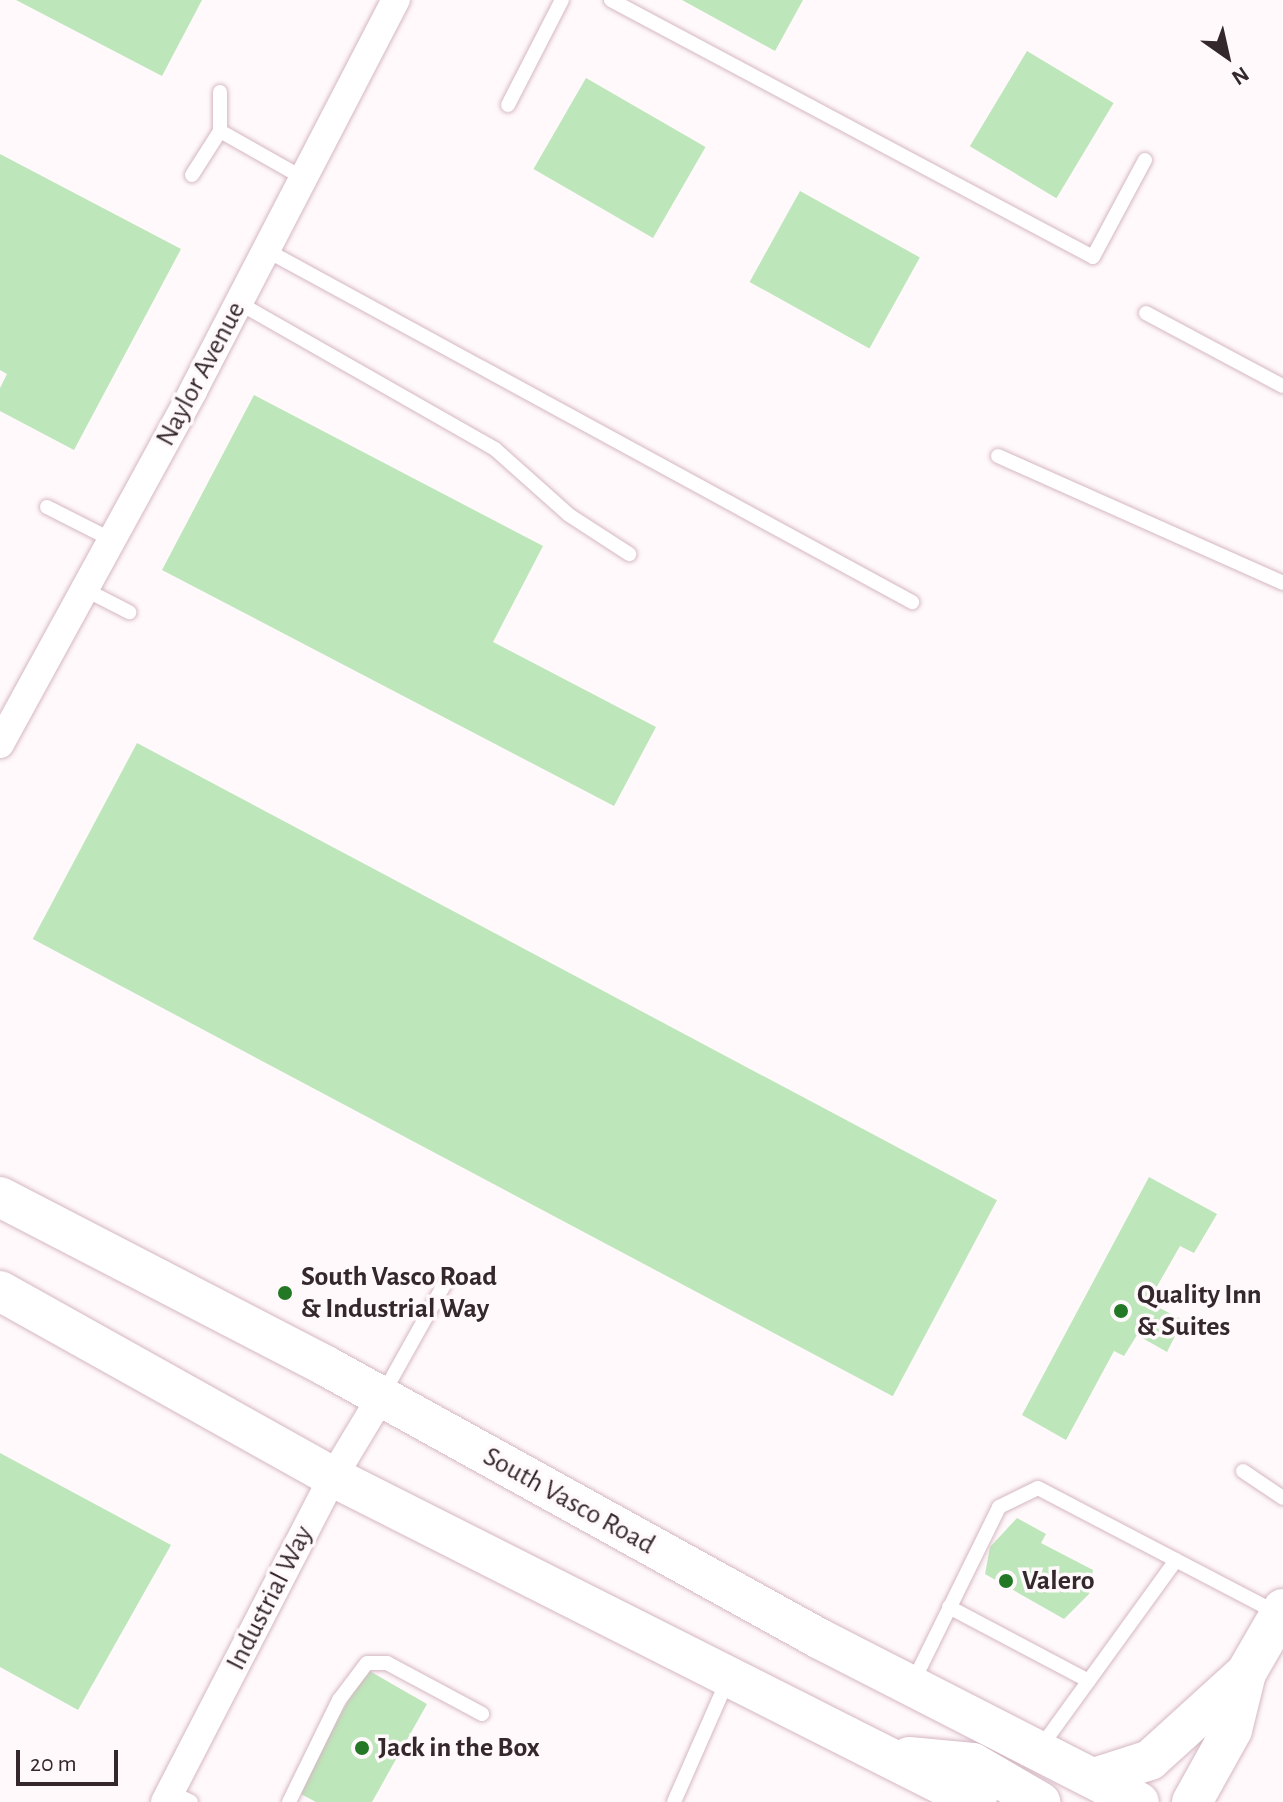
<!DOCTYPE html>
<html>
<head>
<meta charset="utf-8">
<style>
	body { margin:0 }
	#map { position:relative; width:1283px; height:1802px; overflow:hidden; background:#fff9fb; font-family:"Alegreya Sans",sans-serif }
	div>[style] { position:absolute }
	.building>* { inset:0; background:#bde6ba; transform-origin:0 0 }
	.roads { filter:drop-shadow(0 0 2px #d5b7c3) drop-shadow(0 0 2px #d5b7c3) }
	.lane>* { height:14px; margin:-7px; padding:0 7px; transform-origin:7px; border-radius:7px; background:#fff }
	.street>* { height:28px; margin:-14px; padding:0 14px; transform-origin:14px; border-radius:14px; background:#fff }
	.secondary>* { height:40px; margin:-20px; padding:0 20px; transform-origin:20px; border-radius:20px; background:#fff }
	.dots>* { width:22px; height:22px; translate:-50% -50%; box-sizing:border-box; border:4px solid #fff9fb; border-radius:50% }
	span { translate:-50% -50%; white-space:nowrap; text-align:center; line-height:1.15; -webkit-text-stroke:7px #fff9fb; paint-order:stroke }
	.street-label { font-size:28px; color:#34282d }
	.poi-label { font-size:28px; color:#34282d; font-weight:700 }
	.left { translate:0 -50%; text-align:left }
	.north { position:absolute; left:1187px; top:16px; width:80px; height:80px; -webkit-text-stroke:6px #fff9fb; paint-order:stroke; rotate:146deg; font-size:22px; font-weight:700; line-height:32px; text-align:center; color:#34282d }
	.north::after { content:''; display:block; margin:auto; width:28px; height:36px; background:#34282d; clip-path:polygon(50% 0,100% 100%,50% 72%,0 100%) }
	.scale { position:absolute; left:16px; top:1750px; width:102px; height:36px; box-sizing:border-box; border:4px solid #34282d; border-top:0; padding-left:10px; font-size:24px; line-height:28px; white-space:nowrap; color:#34282d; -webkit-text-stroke:6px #fff9fb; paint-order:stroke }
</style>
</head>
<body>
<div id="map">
	<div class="building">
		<i style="clip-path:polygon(16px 0,202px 0,162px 76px)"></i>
		<i style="clip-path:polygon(682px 0,803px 0,775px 51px)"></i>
		<i style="left:1027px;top:51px;width:101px;height:111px;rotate:31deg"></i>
		<i style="left:586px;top:78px;width:138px;height:105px;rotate:30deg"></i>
		<i style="clip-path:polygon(0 154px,181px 249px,74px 450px,0 411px,0 388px,7px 374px,0 370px)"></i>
		<i style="left:800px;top:191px;width:137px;height:104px;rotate:29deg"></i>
		<i style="clip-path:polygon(254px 395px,543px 546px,493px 642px,656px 727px,614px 806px,162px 570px)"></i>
		<i style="left:137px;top:743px;width:974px;height:222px;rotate:28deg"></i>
		<i style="clip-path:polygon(1149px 1177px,1217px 1214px,1194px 1253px,1180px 1246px,1148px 1302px,1183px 1320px,1167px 1352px,1137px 1335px,1124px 1356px,1114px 1351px,1066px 1440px,1022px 1415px)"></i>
		<i style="clip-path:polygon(0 1453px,171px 1545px,78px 1710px,0 1667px)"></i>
		<i style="clip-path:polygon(1017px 1518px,1046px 1534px,1041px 1543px,1093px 1570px,1089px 1594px,1064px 1619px,985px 1574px,990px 1547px)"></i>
		<i style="clip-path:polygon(366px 1669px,427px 1704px,372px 1802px,316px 1802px,297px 1792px)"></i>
	</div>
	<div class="roads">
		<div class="lane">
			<i style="left:611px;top:0;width:546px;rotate:28.07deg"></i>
			<i style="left:1093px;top:257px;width:110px;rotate:-61.8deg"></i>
			<i style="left:508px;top:105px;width:118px;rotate:-62.8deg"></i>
			<i style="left:220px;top:131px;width:95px;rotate:29.5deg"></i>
			<i style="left:192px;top:175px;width:52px;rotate:-57.5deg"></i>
			<i style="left:220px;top:131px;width:39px;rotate:-90deg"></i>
			<i style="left:266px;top:250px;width:736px;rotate:28.59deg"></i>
			<i style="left:239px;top:303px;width:295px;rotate:29.7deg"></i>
			<i style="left:495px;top:449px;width:99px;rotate:41.7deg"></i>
			<i style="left:569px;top:515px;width:72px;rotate:33deg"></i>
			<i style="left:1146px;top:313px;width:155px;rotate:28.1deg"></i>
			<i style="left:998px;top:456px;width:312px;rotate:24deg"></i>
			<i style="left:47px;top:507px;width:73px;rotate:26.9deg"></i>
			<i style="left:84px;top:589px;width:51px;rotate:27.1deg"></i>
			<i style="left:383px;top:1394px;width:127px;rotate:-60.8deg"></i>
			<i style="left:1243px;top:1471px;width:48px;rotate:34deg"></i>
			<i style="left:949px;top:1607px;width:158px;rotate:27.9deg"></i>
			<i style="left:913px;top:1682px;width:195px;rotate:-63.8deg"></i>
			<i style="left:999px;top:1507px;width:43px;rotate:-26deg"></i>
			<i style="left:1038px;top:1488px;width:272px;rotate:27.6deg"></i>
			<i style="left:1040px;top:1748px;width:232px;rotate:-54.1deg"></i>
			<i style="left:170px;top:1792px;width:23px;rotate:25deg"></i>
			<i style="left:289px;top:1802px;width:114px;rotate:-63.9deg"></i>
			<i style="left:339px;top:1700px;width:46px;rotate:-52.9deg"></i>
			<i style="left:367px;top:1663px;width:20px"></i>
			<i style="left:387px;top:1663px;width:108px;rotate:28.2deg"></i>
			<i style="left:674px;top:1802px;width:134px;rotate:-66.3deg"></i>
		</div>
		<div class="street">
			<i style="left:0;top:744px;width:402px;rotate:-61.3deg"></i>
			<i style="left:193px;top:391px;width:441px;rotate:-62.6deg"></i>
			<i style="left:165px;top:1802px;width:366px;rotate:-62.7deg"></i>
			<i style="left:333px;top:1477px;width:93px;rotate:-59deg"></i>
		</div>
		<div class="secondary">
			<i style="left:0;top:1197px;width:367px;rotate:27.4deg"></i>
			<i style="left:326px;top:1366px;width:564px;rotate:28.93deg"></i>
			<i style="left:820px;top:1639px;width:358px;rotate:27.1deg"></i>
			<i style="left:0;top:1291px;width:381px;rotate:29.2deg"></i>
			<i style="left:333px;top:1477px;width:721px;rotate:26.78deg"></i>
			<i style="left:909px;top:1757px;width:64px;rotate:5.4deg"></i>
			<i style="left:973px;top:1763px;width:78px;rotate:30.2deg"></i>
			<i style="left:1094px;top:1778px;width:59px;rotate:-17.8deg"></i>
			<i style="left:1150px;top:1760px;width:130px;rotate:-42.2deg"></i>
			<i style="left:1192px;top:1802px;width:82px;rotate:-60.9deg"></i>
			<i style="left:1232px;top:1730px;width:59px;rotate:-76.2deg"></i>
			<i style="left:1246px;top:1673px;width:74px;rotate:-60deg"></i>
		</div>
	</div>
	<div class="dots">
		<i style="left:285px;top:1293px;background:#227824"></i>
		<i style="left:1121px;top:1311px;background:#227824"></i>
		<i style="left:1006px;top:1581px;background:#227824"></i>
		<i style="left:362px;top:1748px;background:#227824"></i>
	</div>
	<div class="street-label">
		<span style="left:201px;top:374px;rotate:-62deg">Naylor Avenue</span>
		<span style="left:569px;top:1501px;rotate:29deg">South Vasco Road</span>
		<span style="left:270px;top:1598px;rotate:-63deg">Industrial Way</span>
	</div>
	<div class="poi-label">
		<span class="left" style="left:301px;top:1293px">South Vasco Road<br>&amp; Industrial Way</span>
		<span class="left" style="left:1137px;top:1311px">Quality Inn<br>&amp; Suites</span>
		<span class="left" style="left:1022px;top:1581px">Valero</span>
		<span class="left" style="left:378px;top:1748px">Jack in the Box</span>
	</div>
	<div class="north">N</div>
	<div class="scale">20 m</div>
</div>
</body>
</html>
